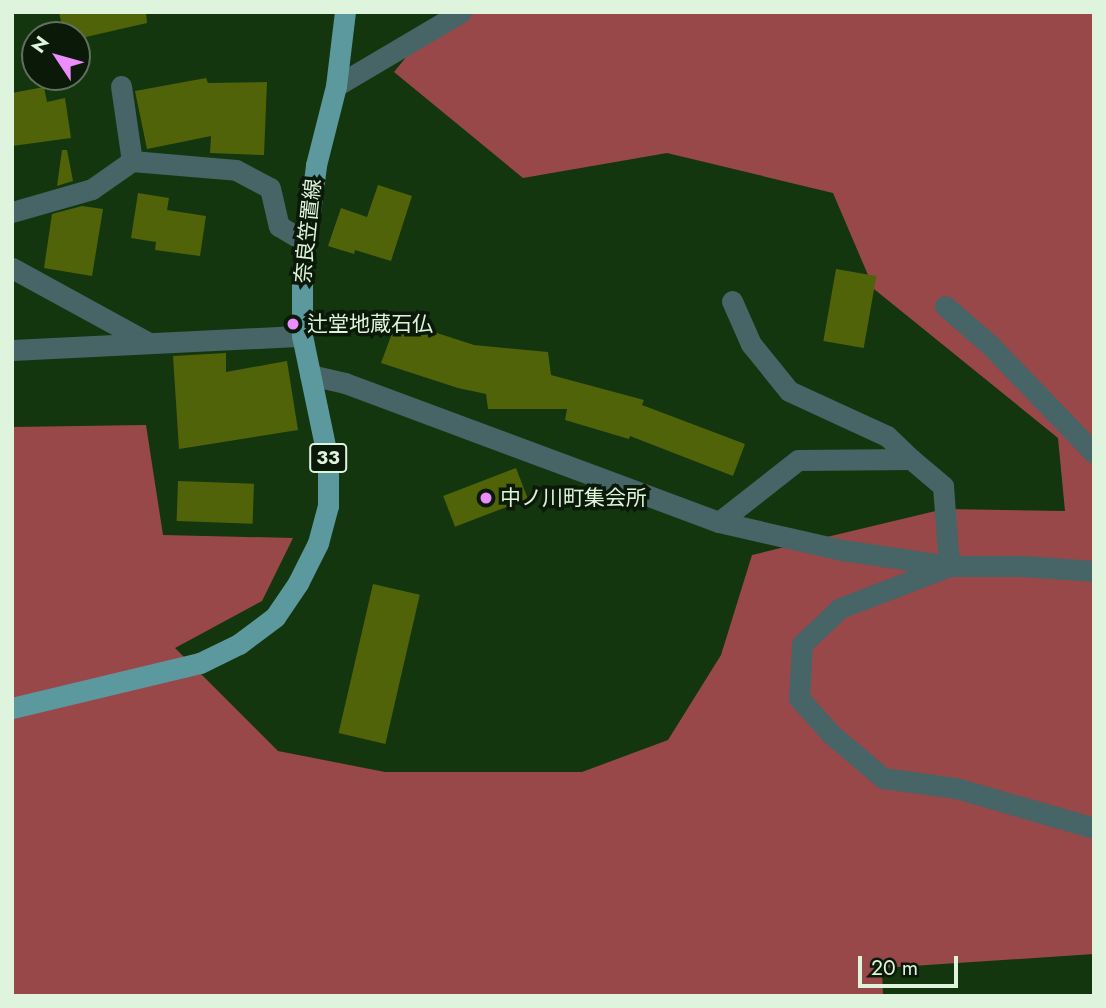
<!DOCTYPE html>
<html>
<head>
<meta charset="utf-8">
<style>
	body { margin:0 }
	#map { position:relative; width:1106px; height:1008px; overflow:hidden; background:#14360f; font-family:Jost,"Noto Sans JP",sans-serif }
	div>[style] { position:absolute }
	.forest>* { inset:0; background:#994849 }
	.building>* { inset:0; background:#516309; transform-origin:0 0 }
	.minor>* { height:21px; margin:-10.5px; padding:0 10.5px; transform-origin:10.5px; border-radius:10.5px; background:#476466 }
	.major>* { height:21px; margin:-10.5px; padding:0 10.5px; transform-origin:10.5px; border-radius:10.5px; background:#5c999e }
	.dots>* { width:19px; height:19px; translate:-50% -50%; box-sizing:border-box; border:4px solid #0b1909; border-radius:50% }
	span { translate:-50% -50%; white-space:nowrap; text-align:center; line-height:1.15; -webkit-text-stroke:7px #0b1909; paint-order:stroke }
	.shield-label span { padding:2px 5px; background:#0b1909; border:2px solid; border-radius:5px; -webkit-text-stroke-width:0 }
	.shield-label { font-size:19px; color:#dff4dc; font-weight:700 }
	.street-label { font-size:21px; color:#dff4dc }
	.poi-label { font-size:21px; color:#dff4dc }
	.left { translate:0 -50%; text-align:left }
	.frame { position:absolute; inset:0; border:14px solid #dff4dc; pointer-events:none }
	.north { position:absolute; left:21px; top:21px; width:70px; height:70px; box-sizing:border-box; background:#0b1909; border:2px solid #60715d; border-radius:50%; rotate:306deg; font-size:19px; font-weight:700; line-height:28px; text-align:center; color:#dff4dc }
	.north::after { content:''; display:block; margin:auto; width:24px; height:32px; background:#eb8dfc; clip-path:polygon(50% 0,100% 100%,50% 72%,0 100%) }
	.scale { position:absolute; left:858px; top:956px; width:100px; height:32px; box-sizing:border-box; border:4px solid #dff4dc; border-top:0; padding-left:9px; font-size:21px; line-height:24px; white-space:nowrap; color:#dff4dc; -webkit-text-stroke:5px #0b1909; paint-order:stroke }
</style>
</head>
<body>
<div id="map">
	<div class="forest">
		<i style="clip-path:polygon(443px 12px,1094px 12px,1094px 954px,882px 968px,883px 996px,12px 996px,12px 427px,146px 425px,163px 535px,293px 538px,262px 601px,175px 648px,278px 751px,385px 772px,582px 772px,668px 740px,721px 655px,752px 555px,944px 509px,1065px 511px,1058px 438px,874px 289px,833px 193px,667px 153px,523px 178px,394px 72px)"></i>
	</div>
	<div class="building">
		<i style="clip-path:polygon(59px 12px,146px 12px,147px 23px,77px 39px,77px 35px,64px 35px)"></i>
		<i style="clip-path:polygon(206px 78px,208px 83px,267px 82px,264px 155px,210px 153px,211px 136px,147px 149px,135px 91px)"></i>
		<i style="clip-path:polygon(44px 87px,47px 102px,65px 98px,71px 138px,12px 146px,12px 93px)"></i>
		<i style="clip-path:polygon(62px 150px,67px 150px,73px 181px,57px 186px)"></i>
		<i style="clip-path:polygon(378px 185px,412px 196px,391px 261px,355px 250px,354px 254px,328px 246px,341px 208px,367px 217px)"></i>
		<i style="clip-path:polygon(138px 193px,169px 198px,167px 210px,206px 216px,200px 256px,155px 250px,156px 242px,131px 238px)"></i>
		<i style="clip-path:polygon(82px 206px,103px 209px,92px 276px,44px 268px,52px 214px)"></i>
		<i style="left:836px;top:269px;width:41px;height:73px;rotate:10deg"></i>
		<i style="clip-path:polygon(397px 320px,474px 345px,548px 352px,551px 375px,644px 400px,642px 405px,745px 444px,733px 476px,630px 436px,629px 439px,565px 420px,567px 409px,488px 409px,486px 394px,458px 388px,381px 363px)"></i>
		<i style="clip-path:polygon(226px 353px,226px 372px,287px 361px,298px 430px,179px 449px,173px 356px)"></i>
		<i style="left:516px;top:468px;width:33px;height:78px;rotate:69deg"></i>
		<i style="left:178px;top:481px;width:76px;height:40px;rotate:2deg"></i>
		<i style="left:373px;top:584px;width:48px;height:153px;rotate:13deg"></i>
	</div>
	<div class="minor">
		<i style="left:121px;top:86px;width:76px;rotate:81.7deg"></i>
		<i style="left:336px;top:86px;width:145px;rotate:-30.6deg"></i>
		<i style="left:12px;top:212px;width:83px;rotate:-16deg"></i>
		<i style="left:92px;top:189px;width:49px;rotate:-35deg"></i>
		<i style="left:132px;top:161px;width:104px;rotate:4.9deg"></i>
		<i style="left:236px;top:170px;width:38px;rotate:28deg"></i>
		<i style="left:270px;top:188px;width:39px;rotate:77deg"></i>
		<i style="left:279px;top:226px;width:29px;rotate:31deg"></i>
		<i style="left:12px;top:268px;width:156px;rotate:28.7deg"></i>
		<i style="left:732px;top:301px;width:47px;rotate:66.2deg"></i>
		<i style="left:751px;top:344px;width:60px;rotate:51deg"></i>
		<i style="left:789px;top:391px;width:108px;rotate:24.7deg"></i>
		<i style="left:887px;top:436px;width:33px;rotate:44deg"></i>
		<i style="left:945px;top:306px;width:60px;rotate:40.9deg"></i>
		<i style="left:990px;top:345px;width:150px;rotate:46.1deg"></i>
		<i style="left:12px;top:350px;width:290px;rotate:-2.8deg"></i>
		<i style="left:310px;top:375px;width:36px;rotate:13deg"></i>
		<i style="left:345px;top:383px;width:399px;rotate:20.4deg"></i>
		<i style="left:719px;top:522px;width:126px;rotate:12.8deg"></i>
		<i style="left:842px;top:550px;width:108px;rotate:8.5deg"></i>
		<i style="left:949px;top:566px;width:75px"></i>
		<i style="left:1024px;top:566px;width:70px;rotate:4.1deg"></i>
		<i style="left:719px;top:522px;width:100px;rotate:-38.1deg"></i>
		<i style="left:798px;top:460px;width:113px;rotate:-0.5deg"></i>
		<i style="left:911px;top:459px;width:42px;rotate:40.2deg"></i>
		<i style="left:943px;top:486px;width:80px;rotate:85.7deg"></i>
		<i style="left:947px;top:567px;width:115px;rotate:159deg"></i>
		<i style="left:840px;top:608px;width:52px;rotate:136.5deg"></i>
		<i style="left:802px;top:644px;width:54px;rotate:93.2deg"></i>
		<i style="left:799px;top:698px;width:48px;rotate:48.4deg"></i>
		<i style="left:831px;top:734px;width:68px;rotate:40.2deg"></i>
		<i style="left:883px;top:778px;width:74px;rotate:7.8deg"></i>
		<i style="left:956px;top:788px;width:144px;rotate:16.2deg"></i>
	</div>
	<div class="major">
		<i style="left:12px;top:708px;width:193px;rotate:-13.5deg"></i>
		<i style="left:200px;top:663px;width:43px;rotate:-26deg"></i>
		<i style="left:239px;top:644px;width:45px;rotate:-36.9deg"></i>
		<i style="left:275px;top:617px;width:41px;rotate:-55.9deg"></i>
		<i style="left:298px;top:583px;width:45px;rotate:-63.4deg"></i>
		<i style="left:318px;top:543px;width:38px;rotate:-75deg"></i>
		<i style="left:328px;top:506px;width:46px;rotate:-90deg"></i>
		<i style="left:328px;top:460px;width:127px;rotate:-101.8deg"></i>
		<i style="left:302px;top:336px;width:61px;rotate:-90deg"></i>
		<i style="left:302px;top:275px;width:111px;rotate:-82.7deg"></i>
		<i style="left:316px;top:165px;width:81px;rotate:-75.8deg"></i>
		<i style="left:336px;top:86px;width:75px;rotate:-83.1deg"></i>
	</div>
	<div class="dots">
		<i style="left:293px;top:324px;background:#eb8dfc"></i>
		<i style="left:486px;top:498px;background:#eb8dfc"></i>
	</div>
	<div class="shield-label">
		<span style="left:328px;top:458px">33</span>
	</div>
	<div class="street-label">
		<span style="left:308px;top:231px;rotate:-84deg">奈良笠置線</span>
	</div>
	<div class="poi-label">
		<span class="left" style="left:307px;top:324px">辻堂地蔵石仏</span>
		<span class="left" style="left:500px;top:498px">中ノ川町集会所</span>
	</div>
	<div class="frame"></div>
	<div class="north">N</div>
	<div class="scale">20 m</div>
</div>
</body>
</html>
